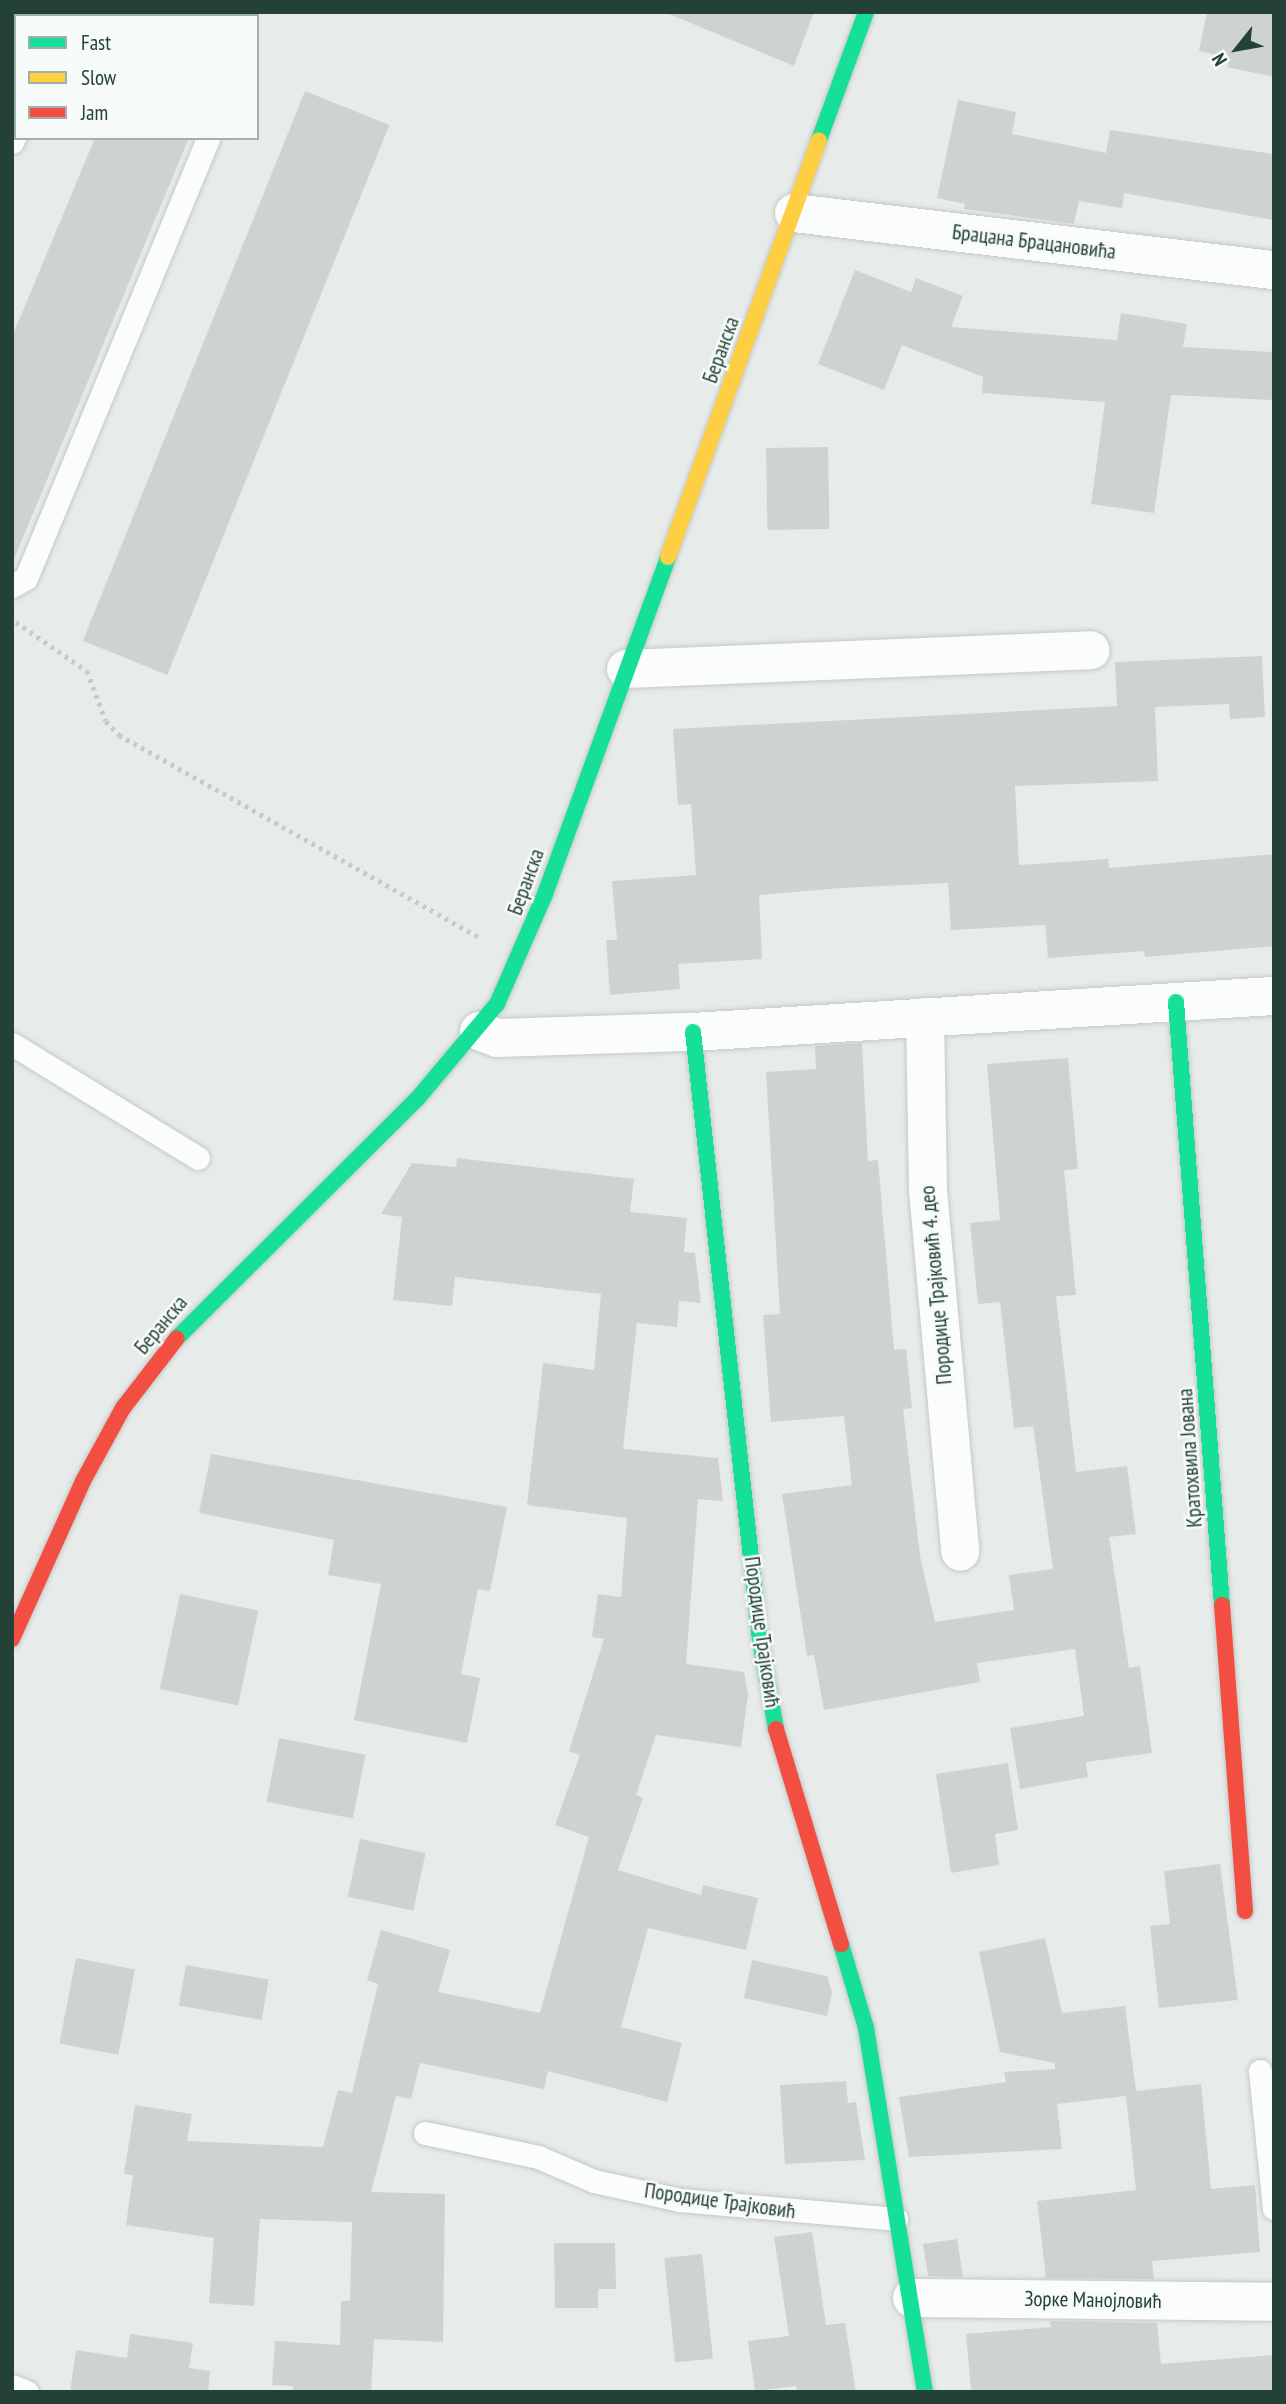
<!DOCTYPE html>
<html>
<head>
<meta charset="utf-8">
<style>
	body { margin:0 }
	#map { position:relative; width:1286px; height:2404px; overflow:hidden; background:#e7ecea; font-family:"PT Sans Narrow",sans-serif }
	div>[style] { position:absolute }
	.building>* { inset:0; background:#ced3d1; transform-origin:0 0 }
	.path>* { height:4.5px; margin-top:-2.25px; transform-origin:0; background:repeating-linear-gradient(90deg,#c3cbc8 0 3.5px,transparent 0 8.5px) }
	.roads { filter:drop-shadow(0 0 2px #c4c9c7) drop-shadow(0 0 2px #c4c9c7) }
	.lane>* { height:23px; margin:-11.5px; padding:0 11.5px; transform-origin:11.5px; border-radius:11.5px; background:#fbfcfc }
	.street>* { height:38px; margin:-19px; padding:0 19px; transform-origin:19px; border-radius:19px; background:#fbfcfc }
	.fast>* { height:16px; margin:-8px; padding:0 8px; transform-origin:8px; border-radius:8px; background:#16e098 }
	.slow>* { height:16px; margin:-8px; padding:0 8px; transform-origin:8px; border-radius:8px; background:#ffcf43 }
	.jam>* { height:16px; margin:-8px; padding:0 8px; transform-origin:8px; border-radius:8px; background:#f24e42 }
	span { translate:-50% -50%; white-space:nowrap; text-align:center; line-height:1.15; -webkit-text-stroke:5px #f6faf8; paint-order:stroke }
	.street-label { font-size:21px; color:#244138 }
	.frame { position:absolute; inset:0; border:14px solid #244138; pointer-events:none }
	.legend { position:absolute; left:14px; top:14px; width:245px; height:126px; box-sizing:border-box; background:#f6faf8; border:2px solid #a2b0ab; margin:0; padding:9px 12px; list-style:none; font-size:21px; color:#244138 }
	.legend li { display:flex; align-items:center; gap:14px; height:35px }
	.legend b { width:35px; border:2px solid #a2b0ab }
	.north { position:absolute; left:1202px; top:14px; width:70px; height:70px; -webkit-text-stroke:5px #f6faf8; paint-order:stroke; rotate:239deg; font-size:19px; font-weight:700; line-height:28px; text-align:center; color:#244138 }
	.north::after { content:''; display:block; margin:auto; width:24px; height:32px; background:#244138; clip-path:polygon(50% 0,100% 100%,50% 72%,0 100%) }
</style>
</head>
<body>
<div id="map">
	<div class="building">
		<i style="clip-path:polygon(664px 12px,814px 12px,794px 66px)"></i>
		<i style="clip-path:polygon(1207px 12px,1274px 12px,1274px 77px,1227px 67px,1230px 58px,1199px 51px)"></i>
		<i style="left:305px;top:91px;width:91px;height:593px;rotate:22deg"></i>
		<i style="clip-path:polygon(958px 100px,1016px 112px,1012px 134px,1106px 153px,1110px 130px,1274px 154px,1274px 220px,1124px 193px,1122px 208px,1079px 201px,1074px 224px,964px 209px,965px 204px,937px 198px)"></i>
		<i style="clip-path:polygon(95px 138px,189px 138px,12px 564px,12px 337px)"></i>
		<i style="clip-path:polygon(855px 270px,911px 292px,916px 278px,963px 296px,951px 327px,1117px 340px,1121px 313px,1187px 324px,1183px 347px,1274px 352px,1274px 400px,1171px 395px,1154px 513px,1091px 504px,1105px 402px,982px 393px,983px 377px,902px 345px,884px 390px,818px 364px)"></i>
		<i style="left:828px;top:447px;width:82px;height:62px;rotate:89deg"></i>
		<i style="clip-path:polygon(1262px 656px,1265px 717px,1230px 719px,1229px 704px,1155px 707px,1158px 781px,1015px 786px,1019px 865px,1108px 859px,1109px 868px,1274px 854px,1274px 946px,1145px 957px,1144px 951px,1048px 958px,1045px 925px,951px 930px,948px 883px,840px 888px,759px 895px,762px 959px,678px 964px,680px 989px,610px 995px,606px 940px,617px 940px,612px 881px,696px 875px,691px 804px,678px 805px,673px 729px,1117px 706px,1115px 662px)"></i>
		<i style="clip-path:polygon(862px 1043px,868px 1161px,878px 1160px,894px 1350px,906px 1349px,912px 1408px,903px 1409px,920px 1556px,935px 1622px,1014px 1610px,1009px 1575px,1053px 1569px,1033px 1426px,1014px 1428px,1000px 1302px,978px 1304px,970px 1223px,1000px 1220px,987px 1064px,1068px 1058px,1078px 1169px,1064px 1170px,1076px 1295px,1056px 1296px,1076px 1472px,1127px 1466px,1136px 1534px,1109px 1537px,1129px 1668px,1140px 1666px,1152px 1753px,1086px 1762px,1088px 1777px,1020px 1789px,1010px 1728px,1084px 1716px,1075px 1649px,977px 1663px,980px 1682px,824px 1710px,814px 1655px,807px 1656px,782px 1494px,852px 1485px,844px 1416px,771px 1422px,763px 1315px,780px 1314px,766px 1072px,816px 1069px,815px 1046px)"></i>
		<i style="clip-path:polygon(457px 1158px,634px 1179px,630px 1212px,687px 1218px,684px 1252px,695px 1253px,701px 1303px,679px 1301px,677px 1327px,637px 1323px,623px 1449px,718px 1458px,723px 1501px,698px 1499px,686px 1664px,744px 1672px,748px 1695px,741px 1747px,656px 1735px,636px 1795px,643px 1798px,618px 1870px,701px 1895px,703px 1885px,758px 1898px,746px 1950px,648px 1928px,621px 2027px,682px 2043px,667px 2102px,548px 2071px,544px 2089px,420px 2063px,411px 2099px,396px 2096px,371px 2192px,445px 2194px,443px 2342px,374px 2339px,371px 2392px,293px 2392px,293px 2386px,272px 2385px,275px 2341px,340px 2345px,341px 2301px,350px 2301px,352px 2222px,260px 2219px,254px 2306px,209px 2303px,214px 2238px,126px 2225px,133px 2175px,124px 2174px,135px 2105px,192px 2114px,187px 2141px,323px 2147px,338px 2090px,352px 2093px,378px 1984px,367px 1980px,381px 1930px,450px 1950px,438px 1992px,540px 2013px,589px 1837px,555px 1825px,580px 1755px,569px 1751px,604px 1639px,592px 1637px,598px 1594px,621px 1597px,627px 1518px,527px 1505px,543px 1363px,594px 1370px,601px 1294px,455px 1277px,452px 1306px,393px 1300px,402px 1217px,381px 1214px,412px 1163px,456px 1167px)"></i>
		<i style="clip-path:polygon(211px 1454px,507px 1507px,490px 1591px,478px 1589px,461px 1674px,480px 1678px,467px 1743px,354px 1720px,381px 1584px,328px 1575px,334px 1540px,199px 1513px)"></i>
		<i style="left:180px;top:1594px;width:80px;height:97px;rotate:12deg"></i>
		<i style="left:279px;top:1738px;width:88px;height:65px;rotate:11deg"></i>
		<i style="clip-path:polygon(1008px 1763px,1018px 1830px,995px 1834px,999px 1865px,951px 1873px,936px 1774px)"></i>
		<i style="left:360px;top:1839px;width:67px;height:59px;rotate:12deg"></i>
		<i style="clip-path:polygon(1220px 1864px,1238px 2000px,1159px 2008px,1150px 1926px,1170px 1924px,1164px 1871px)"></i>
		<i style="clip-path:polygon(1045px 1938px,1062px 2013px,1125px 2006px,1136px 2091px,1201px 2084px,1211px 2189px,1255px 2185px,1260px 2252px,1152px 2261px,1154px 2279px,1046px 2278px,1037px 2201px,1136px 2190px,1126px 2096px,1057px 2104px,1062px 2149px,909px 2157px,899px 2097px,1006px 2082px,1004px 2072px,1055px 2069px,1055px 2063px,1000px 2052px,979px 1952px)"></i>
		<i style="left:76px;top:1958px;width:60px;height:87px;rotate:11deg"></i>
		<i style="clip-path:polygon(752px 1960px,827px 1976px,832px 1992px,827px 2016px,744px 1998px)"></i>
		<i style="left:186px;top:1965px;width:84px;height:41px;rotate:10deg"></i>
		<i style="clip-path:polygon(846px 2081px,848px 2103px,856px 2102px,865px 2160px,785px 2164px,780px 2085px)"></i>
		<i style="clip-path:polygon(812px 2232px,826px 2325px,845px 2323px,856px 2392px,797px 2392px,796px 2386px,755px 2391px,748px 2341px,789px 2336px,774px 2237px)"></i>
		<i style="clip-path:polygon(957px 2239px,963px 2277px,928px 2276px,923px 2244px)"></i>
		<i style="clip-path:polygon(554px 2243px,615px 2243px,616px 2289px,598px 2289px,598px 2308px,555px 2308px)"></i>
		<i style="left:702px;top:2254px;width:105px;height:38px;rotate:84deg"></i>
		<i style="clip-path:polygon(1050px 2321px,1157px 2323px,1161px 2364px,1274px 2355px,1274px 2392px,971px 2390px,966px 2334px,1051px 2327px)"></i>
		<i style="clip-path:polygon(130px 2334px,193px 2343px,189px 2368px,210px 2371px,208px 2392px,70px 2392px,76px 2350px,127px 2358px)"></i>
	</div>
	<div class="path">
		<i style="left:16px;top:622px;width:86px;rotate:34.6deg"></i>
		<i style="left:87px;top:671px;width:53px;rotate:69.2deg"></i>
		<i style="left:106px;top:721px;width:19px;rotate:47deg"></i>
		<i style="left:119px;top:735px;width:413px;rotate:29.3deg"></i>
	</div>
	<div class="roads">
		<div class="lane">
			<i style="left:80px;top:16px;width:22px"></i>
			<i style="left:12px;top:142px;width:10px;rotate:-66deg"></i>
			<i style="left:12px;top:586px;width:16px;rotate:-30deg"></i>
			<i style="left:26px;top:578px;width:476px;rotate:-67.5deg"></i>
			<i style="left:12px;top:1044px;width:218px;rotate:31.5deg"></i>
			<i style="left:1260px;top:2071px;width:138px;rotate:84.2deg"></i>
			<i style="left:425px;top:2133px;width:116px;rotate:12deg"></i>
			<i style="left:538px;top:2157px;width:61px;rotate:23.2deg"></i>
			<i style="left:594px;top:2181px;width:88px;rotate:12.5deg"></i>
			<i style="left:680px;top:2200px;width:217px;rotate:5deg"></i>
			<i style="left:12px;top:2386px;width:16px;rotate:22deg"></i>
		</div>
		<div class="street">
			<i style="left:794px;top:213px;width:483px;rotate:6.8deg"></i>
			<i style="left:626px;top:669px;width:465px;rotate:-2.3deg"></i>
			<i style="left:925px;top:1017px;width:173px;rotate:89deg"></i>
			<i style="left:928px;top:1190px;width:363px;rotate:84.9deg"></i>
			<i style="left:479px;top:1031px;width:19px;rotate:21deg"></i>
			<i style="left:497px;top:1038px;width:196px;rotate:-1.8deg"></i>
			<i style="left:693px;top:1032px;width:582px;rotate:-3.55deg"></i>
			<i style="left:912px;top:2298px;width:362px;rotate:0.6deg"></i>
		</div>
		<div class="fast">
			<i style="left:819px;top:140px;width:136px;rotate:-69.8deg"></i>
			<i style="left:1176px;top:1002px;width:605px;rotate:85.64deg"></i>
			<i style="left:693px;top:1032px;width:612px;rotate:83.71deg"></i>
			<i style="left:760px;top:1640px;width:90px;rotate:79.8deg"></i>
			<i style="left:177px;top:1338px;width:340px;rotate:-44.9deg"></i>
			<i style="left:418px;top:1098px;width:123px;rotate:-50deg"></i>
			<i style="left:497px;top:1004px;width:120px;rotate:-66.4deg"></i>
			<i style="left:545px;top:894px;width:359px;rotate:-69.9deg"></i>
			<i style="left:841px;top:1944px;width:88px;rotate:73.4deg"></i>
			<i style="left:866px;top:2028px;width:369px;rotate:80.8deg"></i>
		</div>
		<div class="slow">
			<i style="left:668px;top:557px;width:443px;rotate:-70.1deg"></i>
		</div>
		<div class="jam">
			<i style="left:1222px;top:1605px;width:307px;rotate:85.7deg"></i>
			<i style="left:12px;top:1639px;width:173px;rotate:-65.8deg"></i>
			<i style="left:83px;top:1481px;width:83px;rotate:-61.3deg"></i>
			<i style="left:123px;top:1408px;width:88px;rotate:-52.4deg"></i>
			<i style="left:776px;top:1729px;width:225px;rotate:73.2deg"></i>
		</div>
	</div>
	<div class="street-label">
		<span style="left:1034px;top:242px;rotate:7deg">Брацана Брацановића</span>
		<span style="left:721px;top:350px;rotate:-70deg">Беранска</span>
		<span style="left:526px;top:882px;rotate:-70deg">Беранска</span>
		<span style="left:936px;top:1285px;rotate:-95deg">Породице Трајковић 4. део</span>
		<span style="left:161px;top:1325px;rotate:-50deg">Беранска</span>
		<span style="left:1190px;top:1458px;rotate:-94deg">Кратохвила Јована</span>
		<span style="left:762px;top:1632px;rotate:82deg">Породице Трајковић</span>
		<span style="left:720px;top:2201px;rotate:8deg">Породице Трајковић</span>
		<span style="left:1093px;top:2300px;rotate:1deg">Зорке Манојловић</span>
	</div>
	<div class="frame"></div>
	<ul class="legend">
	<li><b style="height:9px;background:#16e098"></b>Fast</li>
	<li><b style="height:9px;background:#ffcf43"></b>Slow</li>
	<li><b style="height:9px;background:#f24e42"></b>Jam</li>
	</ul>
	<div class="north">N</div>
</div>
</body>
</html>
